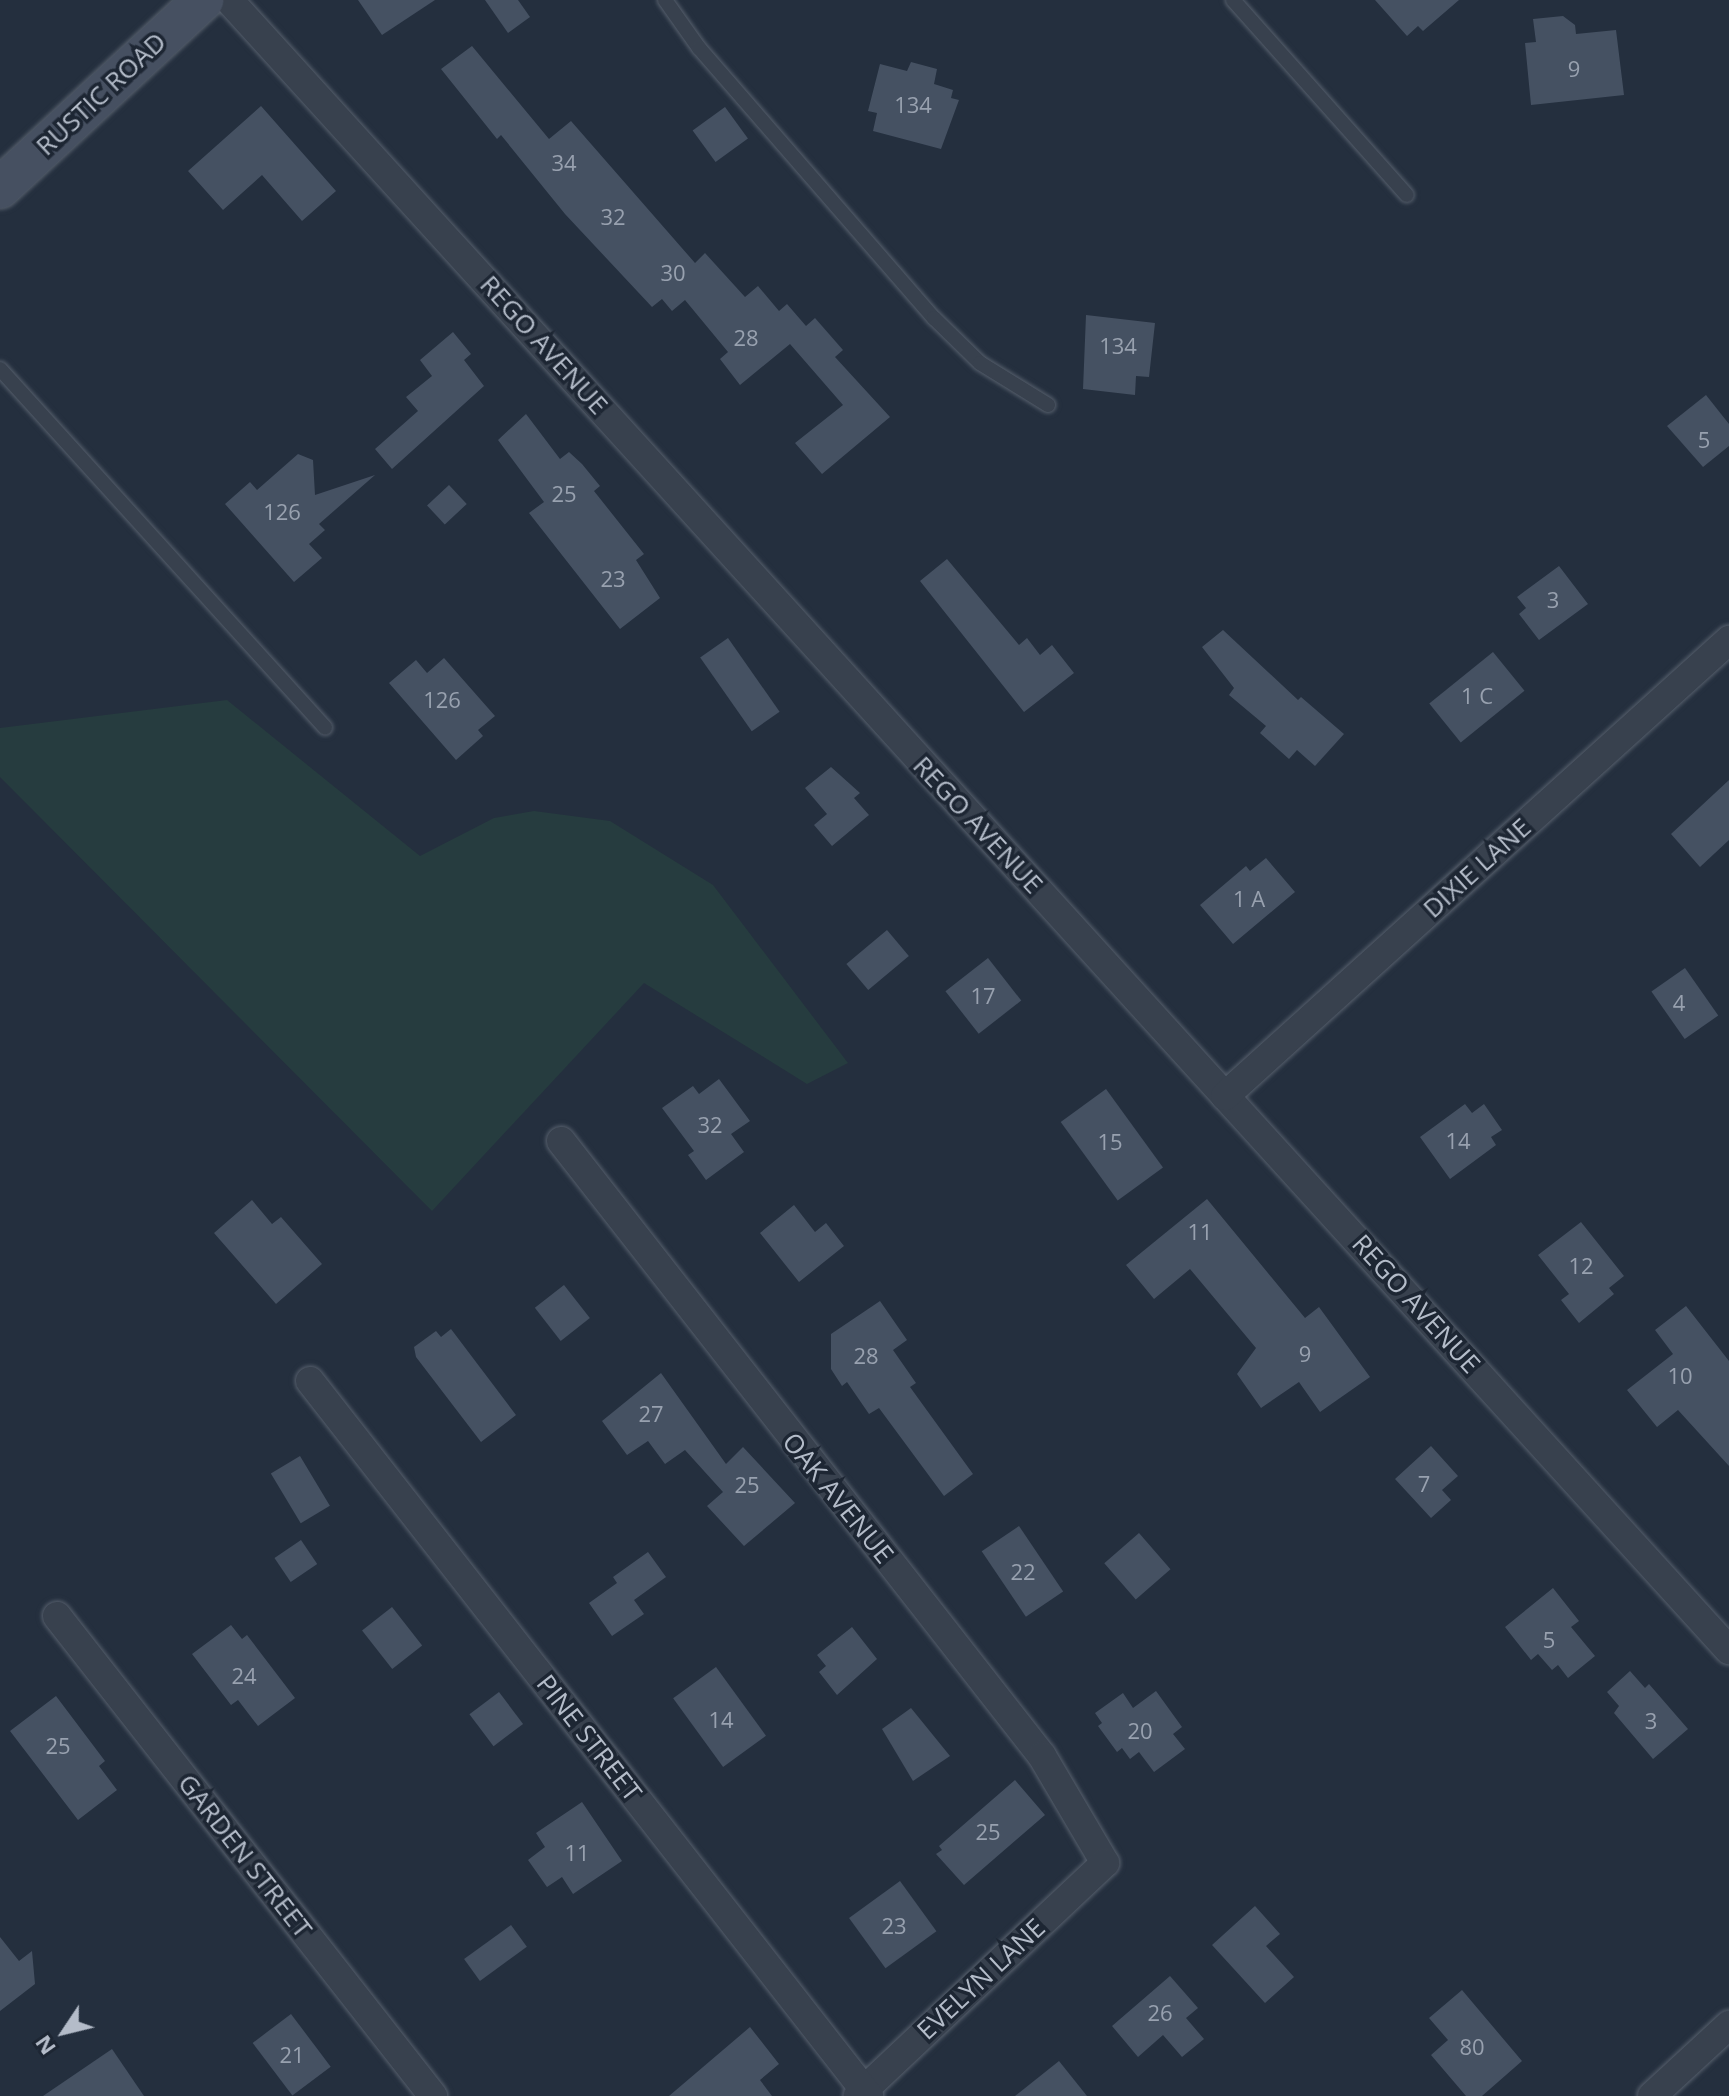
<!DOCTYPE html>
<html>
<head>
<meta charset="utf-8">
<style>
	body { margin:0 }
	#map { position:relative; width:1729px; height:2096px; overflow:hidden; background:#242f3e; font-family:"Open Sans",sans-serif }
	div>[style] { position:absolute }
	.green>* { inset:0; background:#263c3f }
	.building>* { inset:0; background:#455162; transform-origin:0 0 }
	.roads { filter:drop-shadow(0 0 2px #565f6c) drop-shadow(0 0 2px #565f6c) }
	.lane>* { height:14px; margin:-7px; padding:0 7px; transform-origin:7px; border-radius:7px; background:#38414e }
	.street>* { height:28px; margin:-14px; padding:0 14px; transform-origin:14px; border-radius:14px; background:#38414e }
	.secondary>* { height:40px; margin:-20px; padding:0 20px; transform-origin:20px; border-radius:20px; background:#465061 }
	span { translate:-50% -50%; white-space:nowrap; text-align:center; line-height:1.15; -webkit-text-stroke:7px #1d2633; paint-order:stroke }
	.number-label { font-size:22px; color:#98a1af }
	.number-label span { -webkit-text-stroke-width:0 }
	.street-label { font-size:26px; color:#b4bcc9 }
	.north { position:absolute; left:24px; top:1992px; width:80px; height:80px; -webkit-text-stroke:6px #1d2633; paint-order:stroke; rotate:235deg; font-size:22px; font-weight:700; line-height:32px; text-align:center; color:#b4bcc9 }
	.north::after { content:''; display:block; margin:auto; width:28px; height:36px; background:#b4bcc9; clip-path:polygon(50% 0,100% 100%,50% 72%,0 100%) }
</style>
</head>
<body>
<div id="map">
	<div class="green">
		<i style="clip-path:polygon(227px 700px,420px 856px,494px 818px,534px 811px,610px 821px,713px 885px,848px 1063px,807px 1084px,644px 983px,432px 1211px,0 777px,0 728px)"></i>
	</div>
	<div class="building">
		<i style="clip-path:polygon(358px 0,435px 0,382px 35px)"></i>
		<i style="clip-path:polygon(485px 0,518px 0,530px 17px,508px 33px)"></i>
		<i style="clip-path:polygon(1375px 0,1459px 0,1423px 31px,1418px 26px,1407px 36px)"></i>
		<i style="clip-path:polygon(1563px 16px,1575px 25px,1576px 34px,1616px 30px,1624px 95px,1531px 105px,1525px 43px,1536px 42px,1533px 19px)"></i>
		<i style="clip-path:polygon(472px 46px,549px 139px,571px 121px,695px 263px,705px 253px,745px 297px,758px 286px,779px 311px,787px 304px,806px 326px,815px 318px,843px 350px,835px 357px,890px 417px,822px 474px,795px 443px,843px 405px,790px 344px,740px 385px,720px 359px,728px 352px,685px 300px,672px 311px,662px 299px,652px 307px,565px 214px,501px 135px,497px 139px,441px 69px)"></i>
		<i style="clip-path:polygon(911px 62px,937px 69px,934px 84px,953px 90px,951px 98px,959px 100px,941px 149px,873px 131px,877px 113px,868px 111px,880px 64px,907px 71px)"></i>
		<i style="clip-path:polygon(261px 106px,336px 191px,302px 221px,262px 175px,223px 210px,188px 171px)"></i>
		<i style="left:725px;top:107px;width:39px;height:40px;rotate:54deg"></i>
		<i style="clip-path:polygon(1086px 315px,1155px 323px,1149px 377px,1136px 376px,1135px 395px,1083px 389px)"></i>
		<i style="clip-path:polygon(453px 332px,471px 354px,464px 360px,484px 386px,392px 469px,375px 449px,418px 411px,406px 397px,432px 376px,420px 360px)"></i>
		<i style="clip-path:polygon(1706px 395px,1729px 424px,1729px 446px,1703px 467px,1667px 426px)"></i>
		<i style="clip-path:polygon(526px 414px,560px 459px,569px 452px,582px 464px,600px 486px,594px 491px,644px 554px,636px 560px,660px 598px,620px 629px,529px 513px,544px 502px,498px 440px)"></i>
		<i style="clip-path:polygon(298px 454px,313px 460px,315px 495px,375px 475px,319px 524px,325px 530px,309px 544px,322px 558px,294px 582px,225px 504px,250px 482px,257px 490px)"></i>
		<i style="left:449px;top:485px;width:26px;height:30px;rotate:47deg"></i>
		<i style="clip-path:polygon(947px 559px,1019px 645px,1027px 638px,1040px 655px,1052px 645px,1074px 673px,1024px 712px,920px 581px)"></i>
		<i style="clip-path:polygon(1559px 566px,1588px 604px,1539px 640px,1519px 614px,1526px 608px,1517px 597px)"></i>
		<i style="clip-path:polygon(1223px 630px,1298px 700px,1301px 697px,1344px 734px,1315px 766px,1297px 750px,1289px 759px,1260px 733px,1266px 726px,1229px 695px,1234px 688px,1202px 647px)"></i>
		<i style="left:728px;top:638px;width:90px;height:34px;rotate:55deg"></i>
		<i style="left:1493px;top:652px;width:50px;height:82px;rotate:51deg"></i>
		<i style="clip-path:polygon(444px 658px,495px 716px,478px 730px,483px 736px,456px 760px,389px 683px,416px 660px,427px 673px)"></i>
		<i style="clip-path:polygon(831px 767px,860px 793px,854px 798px,869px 815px,832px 846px,814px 825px,827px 814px,805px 788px)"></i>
		<i style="clip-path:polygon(1729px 780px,1729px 840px,1700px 867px,1671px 834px)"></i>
		<i style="clip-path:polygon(1266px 858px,1295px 892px,1233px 944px,1200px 905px,1246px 866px,1250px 871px)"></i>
		<i style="left:887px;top:930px;width:34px;height:53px;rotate:50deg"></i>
		<i style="left:988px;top:958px;width:54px;height:54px;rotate:52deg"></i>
		<i style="left:1685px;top:968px;width:58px;height:41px;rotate:55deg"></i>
		<i style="clip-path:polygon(719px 1079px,750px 1121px,731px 1134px,744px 1152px,706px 1180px,688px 1155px,694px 1151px,662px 1108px,693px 1086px,699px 1094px)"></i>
		<i style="left:1106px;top:1089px;width:97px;height:56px;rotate:54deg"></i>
		<i style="clip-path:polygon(1465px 1104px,1472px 1113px,1484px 1104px,1502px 1130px,1491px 1137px,1496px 1145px,1450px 1179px,1420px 1137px)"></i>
		<i style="clip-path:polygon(1207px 1199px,1305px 1318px,1319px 1307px,1370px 1377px,1320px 1412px,1299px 1382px,1261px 1408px,1237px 1374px,1256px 1348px,1190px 1269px,1154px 1299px,1126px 1265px)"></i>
		<i style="clip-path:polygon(252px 1200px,272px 1224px,281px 1217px,322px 1264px,276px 1304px,214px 1233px)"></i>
		<i style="clip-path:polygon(794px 1205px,815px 1232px,826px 1223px,844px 1246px,799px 1282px,760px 1233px)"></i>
		<i style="clip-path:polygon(1581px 1222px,1624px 1276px,1609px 1288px,1614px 1294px,1579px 1323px,1561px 1300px,1569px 1294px,1538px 1255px)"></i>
		<i style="left:564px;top:1285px;width:42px;height:37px;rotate:52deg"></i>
		<i style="clip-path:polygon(880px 1301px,907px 1340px,893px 1350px,916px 1383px,910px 1387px,973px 1474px,944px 1496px,879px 1408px,869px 1414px,847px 1382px,842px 1386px,831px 1369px,831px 1334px)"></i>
		<i style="clip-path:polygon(1686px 1306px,1729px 1361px,1729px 1466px,1678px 1410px,1657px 1427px,1627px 1390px,1673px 1354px,1655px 1330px)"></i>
		<i style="clip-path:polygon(451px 1329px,516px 1415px,481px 1442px,416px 1357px,414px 1347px,436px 1331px,441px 1337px)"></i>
		<i style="clip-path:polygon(661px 1373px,726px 1464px,743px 1447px,795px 1503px,744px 1546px,707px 1506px,723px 1492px,685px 1450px,665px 1464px,648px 1441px,627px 1455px,602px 1421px)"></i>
		<i style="clip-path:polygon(1431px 1446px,1458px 1476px,1442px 1490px,1451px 1500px,1431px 1518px,1395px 1479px)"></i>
		<i style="left:300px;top:1456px;width:58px;height:34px;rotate:59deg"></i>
		<i style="left:1019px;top:1526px;width:79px;height:45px;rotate:56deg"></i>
		<i style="left:1139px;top:1533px;width:48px;height:46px;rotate:49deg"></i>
		<i style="left:301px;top:1540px;width:29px;height:32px;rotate:56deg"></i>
		<i style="clip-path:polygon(648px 1552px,666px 1577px,634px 1600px,644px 1614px,612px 1636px,589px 1603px,617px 1583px,613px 1577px)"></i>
		<i style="clip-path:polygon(1553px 1588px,1579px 1621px,1571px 1627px,1595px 1656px,1568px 1678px,1558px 1665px,1552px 1670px,1538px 1654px,1531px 1660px,1505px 1627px)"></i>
		<i style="left:392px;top:1607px;width:49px;height:38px;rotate:52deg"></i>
		<i style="clip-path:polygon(231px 1625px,242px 1639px,247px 1635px,295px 1698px,258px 1726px,238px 1700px,231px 1705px,192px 1654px)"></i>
		<i style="clip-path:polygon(852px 1627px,877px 1659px,837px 1695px,819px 1672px,826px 1666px,817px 1655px)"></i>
		<i style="left:716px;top:1667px;width:85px;height:53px;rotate:54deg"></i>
		<i style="clip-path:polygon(1630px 1671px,1645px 1688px,1649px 1684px,1688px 1729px,1653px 1759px,1614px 1713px,1619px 1706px,1607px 1692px)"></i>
		<i style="clip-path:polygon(1156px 1691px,1182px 1727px,1173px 1734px,1185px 1749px,1154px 1772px,1139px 1752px,1130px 1759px,1122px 1748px,1117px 1752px,1098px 1726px,1102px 1723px,1095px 1713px,1123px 1693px,1133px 1708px)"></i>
		<i style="left:499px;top:1692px;width:40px;height:37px;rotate:53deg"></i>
		<i style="clip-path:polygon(56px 1696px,105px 1761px,99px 1766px,117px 1790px,78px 1820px,10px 1731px)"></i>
		<i style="clip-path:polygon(911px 1708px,950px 1756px,913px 1781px,882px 1729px)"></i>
		<i style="clip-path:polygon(1015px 1780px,1045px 1815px,964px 1885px,936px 1854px,942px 1850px,939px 1846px)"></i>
		<i style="clip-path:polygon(582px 1802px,622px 1861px,573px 1894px,562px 1877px,547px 1887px,528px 1860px,545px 1847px,536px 1833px)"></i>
		<i style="left:900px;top:1881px;width:62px;height:63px;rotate:54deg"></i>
		<i style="clip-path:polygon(1255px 1906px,1280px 1934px,1266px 1946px,1294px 1977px,1265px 2003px,1212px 1945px)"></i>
		<i style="left:511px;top:1925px;width:27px;height:58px;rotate:54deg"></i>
		<i style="clip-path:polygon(0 1937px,19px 1961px,32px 1951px,35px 1984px,0 2011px)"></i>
		<i style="clip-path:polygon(1170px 1976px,1198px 2008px,1186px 2018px,1204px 2039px,1182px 2057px,1163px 2035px,1138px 2057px,1112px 2026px)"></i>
		<i style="clip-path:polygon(1462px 1990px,1522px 2061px,1482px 2096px,1466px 2096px,1431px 2055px,1448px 2040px,1429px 2018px)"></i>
		<i style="left:291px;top:2014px;width:66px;height:48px;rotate:53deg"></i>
		<i style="clip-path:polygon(750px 2027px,779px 2064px,760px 2080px,772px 2096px,669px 2096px)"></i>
		<i style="clip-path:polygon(112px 2049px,144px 2096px,43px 2096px)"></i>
		<i style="clip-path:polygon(1059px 2061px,1087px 2096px,1015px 2096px)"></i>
	</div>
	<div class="roads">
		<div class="lane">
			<i style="left:665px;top:0;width:59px;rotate:54.7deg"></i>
			<i style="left:699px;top:48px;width:358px;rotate:49deg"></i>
			<i style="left:934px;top:318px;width:64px;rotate:44.4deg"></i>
			<i style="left:980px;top:363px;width:80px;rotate:31.7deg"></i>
			<i style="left:1233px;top:0;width:261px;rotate:48.3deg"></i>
			<i style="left:0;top:369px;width:484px;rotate:47.8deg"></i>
		</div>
		<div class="street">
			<i style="left:229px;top:0;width:2230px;rotate:47.73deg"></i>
			<i style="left:1225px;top:1096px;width:680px;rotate:-42.14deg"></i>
			<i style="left:561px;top:1141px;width:781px;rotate:51.97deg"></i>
			<i style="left:1042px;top:1756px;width:124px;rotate:59.5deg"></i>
			<i style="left:1105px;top:1863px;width:340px;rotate:136.7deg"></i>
			<i style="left:310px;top:1381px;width:908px;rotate:51.98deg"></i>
			<i style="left:57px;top:1616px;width:610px;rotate:51.93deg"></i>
			<i style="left:1652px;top:2096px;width:105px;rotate:-42.7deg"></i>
		</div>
		<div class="secondary">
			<i style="left:0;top:188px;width:277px;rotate:-42.8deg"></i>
		</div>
	</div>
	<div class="number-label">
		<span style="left:1574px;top:69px">9</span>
		<span style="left:913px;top:105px">134</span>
		<span style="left:564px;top:163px">34</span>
		<span style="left:613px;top:217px">32</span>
		<span style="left:673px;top:273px">30</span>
		<span style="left:746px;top:338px">28</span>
		<span style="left:1118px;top:346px">134</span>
		<span style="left:1704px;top:440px">5</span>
		<span style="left:564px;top:494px">25</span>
		<span style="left:282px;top:512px">126</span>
		<span style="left:613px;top:579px">23</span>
		<span style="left:1553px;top:600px">3</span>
		<span style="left:1477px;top:696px">1 C</span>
		<span style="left:442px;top:700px">126</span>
		<span style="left:1249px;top:899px">1 A</span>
		<span style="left:983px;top:996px">17</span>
		<span style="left:1679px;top:1003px">4</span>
		<span style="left:710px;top:1125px">32</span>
		<span style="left:1458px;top:1141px">14</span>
		<span style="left:1110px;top:1142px">15</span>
		<span style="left:1200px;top:1232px">11</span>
		<span style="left:1581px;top:1266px">12</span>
		<span style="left:1305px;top:1354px">9</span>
		<span style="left:866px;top:1356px">28</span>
		<span style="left:1680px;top:1376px">10</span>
		<span style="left:651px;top:1414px">27</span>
		<span style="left:1424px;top:1484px">7</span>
		<span style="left:747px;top:1485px">25</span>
		<span style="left:1023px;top:1572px">22</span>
		<span style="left:1549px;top:1640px">5</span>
		<span style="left:244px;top:1676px">24</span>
		<span style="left:721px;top:1720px">14</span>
		<span style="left:1651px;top:1721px">3</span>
		<span style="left:1140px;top:1731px">20</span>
		<span style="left:58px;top:1746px">25</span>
		<span style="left:988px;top:1832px">25</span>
		<span style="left:577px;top:1853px">11</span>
		<span style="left:894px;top:1926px">23</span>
		<span style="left:1160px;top:2013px">26</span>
		<span style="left:1472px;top:2047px">80</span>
		<span style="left:292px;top:2055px">21</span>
	</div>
	<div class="street-label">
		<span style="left:101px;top:94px;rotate:-43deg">RUSTIC ROAD</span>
		<span style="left:544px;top:345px;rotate:48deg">REGO AVENUE</span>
		<span style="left:978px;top:825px;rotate:47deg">REGO AVENUE</span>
		<span style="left:1477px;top:868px;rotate:-42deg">DIXIE LANE</span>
		<span style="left:1416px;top:1304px;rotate:48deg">REGO AVENUE</span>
		<span style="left:838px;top:1498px;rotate:51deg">OAK AVENUE</span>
		<span style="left:589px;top:1738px;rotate:52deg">PINE STREET</span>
		<span style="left:245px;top:1856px;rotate:52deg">GARDEN STREET</span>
		<span style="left:981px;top:1979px;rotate:-43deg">EVELYN LANE</span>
	</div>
	<div class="north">N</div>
</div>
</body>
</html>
